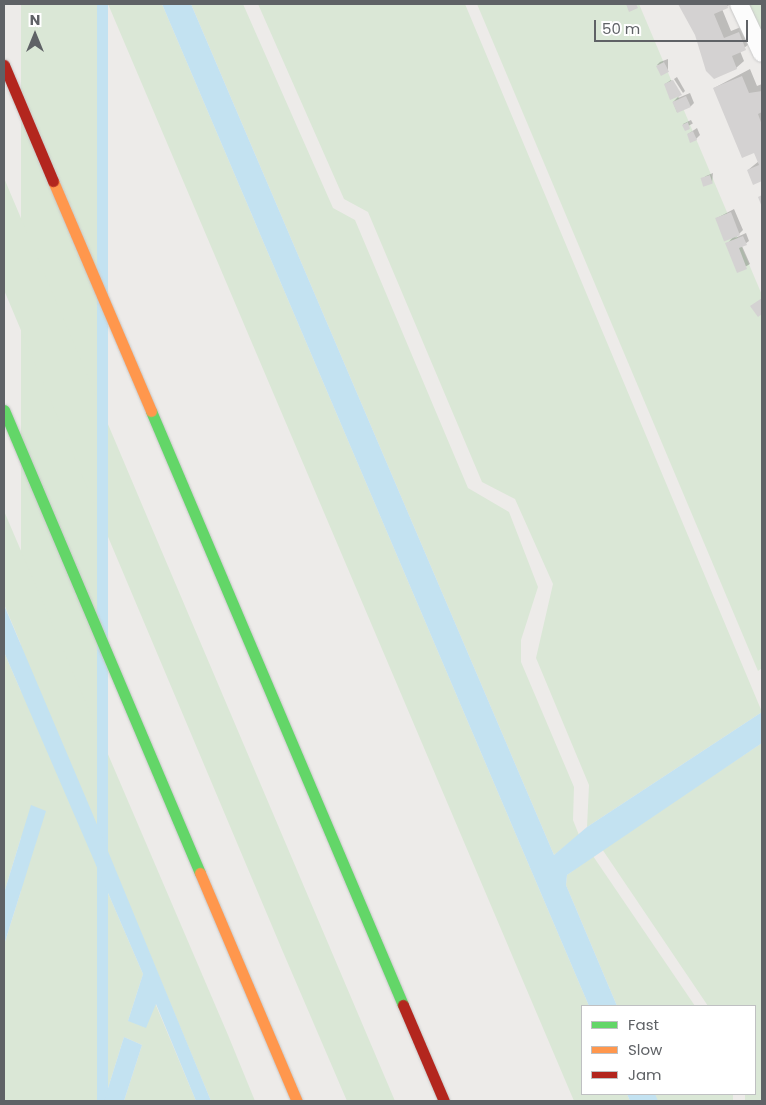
<!DOCTYPE html>
<html>
<head>
<meta charset="utf-8">
<style>
	body { margin:0 }
	#map { position:relative; width:766px; height:1105px; overflow:hidden; background:#edebe9; font-family:Poppins,sans-serif }
	div>[style] { position:absolute }
	.green>* { inset:0; background:#dae7d6; transform-origin:0 0 }
	.water>* { inset:0; background:#c3e2f1; transform-origin:0 0 }
	.shadow>* { inset:0; background:#0003; transform-origin:0 0 }
	.building>* { inset:0; background:#d4d2d2; transform-origin:0 0 }
	.roads { filter:drop-shadow(0 0 1px #c8c8c8) drop-shadow(0 0 1px #c8c8c8) }
	.street>* { height:18px; margin:-9px; padding:0 9px; transform-origin:9px; border-radius:9px; background:#fcfcfc }
	.fast>* { height:11px; margin:-5.5px; padding:0 5.5px; transform-origin:5.5px; border-radius:5.5px; background:#63d668 }
	.slow>* { height:11px; margin:-5.5px; padding:0 5.5px; transform-origin:5.5px; border-radius:5.5px; background:#ff974d }
	.jam>* { height:11px; margin:-5.5px; padding:0 5.5px; transform-origin:5.5px; border-radius:5.5px; background:#b3261e }
	span { translate:-50% -50%; white-space:nowrap; text-align:center; line-height:1.15; -webkit-text-stroke:5px #fff; paint-order:stroke }
	.frame { position:absolute; inset:0; border:5px solid #5f6266; pointer-events:none }
	.legend { position:absolute; left:581px; top:1005px; width:175px; height:90px; box-sizing:border-box; background:#fff; border:1px solid #bfc0c2; margin:0; padding:6px 9px; list-style:none; font-size:15px; color:#5f6266 }
	.legend li { display:flex; align-items:center; gap:10px; height:25px }
	.legend b { width:25px; border:1px solid #bfc0c2 }
	.north { position:absolute; left:10px; top:10px; width:50px; height:50px; -webkit-text-stroke:4px #fff; paint-order:stroke; rotate:0deg; font-size:14px; font-weight:700; line-height:20px; text-align:center; color:#5f6266 }
	.north::after { content:''; display:block; margin:auto; width:18px; height:22px; background:#5f6266; clip-path:polygon(50% 0,100% 100%,50% 72%,0 100%) }
	.scale { position:absolute; left:594px; top:20px; width:154px; height:22px; box-sizing:border-box; border:2px solid #5f6266; border-top:0; padding-left:6px; font-size:15px; line-height:18px; white-space:nowrap; color:#5f6266; -webkit-text-stroke:4px #fff; paint-order:stroke }
</style>
</head>
<body>
<div id="map">
	<div class="green">
		<i style="left:21px;top:4px;width:76px;height:1192px"></i>
		<i style="clip-path:polygon(108px 4px,162px 4px,589px 1006px,582px 1006px,582px 1094px,627px 1094px,630px 1101px,574px 1101px)"></i>
		<i style="clip-path:polygon(191px 4px,243px 4px,333px 208px,355px 220px,468px 488px,509px 512px,538px 587px,521px 640px,521px 662px,574px 787px,573px 820px,579px 835px,554px 855px)"></i>
		<i style="clip-path:polygon(258px 4px,465px 4px,762px 712px,587px 827px,589px 785px,536px 658px,553px 584px,515px 499px,482px 482px,368px 212px,344px 199px)"></i>
		<i style="clip-path:polygon(477px 4px,639px 4px,762px 295px,762px 668px,758px 671px)"></i>
		<i style="clip-path:polygon(749px 4px,762px 4px,761px 33px)"></i>
		<i style="clip-path:polygon(4px 178px,151px 526px,395px 1101px,347px 1101px,283px 952px,4px 290px)"></i>
		<i style="clip-path:polygon(4px 511px,228px 1035px,255px 1101px,211px 1101px,4px 604px)"></i>
		<i style="clip-path:polygon(4px 652px,143px 974px,128px 1021px,155px 1003px,196px 1101px,124px 1101px,142px 1045px,124px 1037px,104px 1101px,4px 1101px,4px 945px,46px 811px,31px 805px,4px 893px)"></i>
		<i style="clip-path:polygon(762px 743px,762px 1101px,745px 1101px,745px 1094px,755px 1094px,755px 1006px,708px 1006px,602px 849px)"></i>
		<i style="clip-path:polygon(593px 856px,695px 1006px,617px 1006px,566px 885px,567px 875px)"></i>
		<i style="left:655px;top:1094px;width:78px;height:8px"></i>
	</div>
	<div class="water">
		<i style="left:97px;top:4px;width:11px;height:1192px"></i>
		<i style="clip-path:polygon(162px 4px,191px 4px,554px 855px,587px 827px,762px 712px,762px 743px,567px 875px,566px 885px,617px 1006px,589px 1006px)"></i>
		<i style="clip-path:polygon(4px 605px,91px 810px,211px 1101px,196px 1101px,156px 1004px,146px 1028px,128px 1021px,143px 974px,4px 652px)"></i>
		<i style="clip-path:polygon(31px 805px,46px 811px,4px 945px,4px 893px)"></i>
		<i style="clip-path:polygon(124px 1037px,142px 1045px,124px 1101px,104px 1101px)"></i>
		<i style="clip-path:polygon(627px 1094px,655px 1094px,658px 1101px,630px 1101px)"></i>
	</div>
	<div class="shadow">
		<i style="clip-path:polygon(679px 4px,731px 4px,722px 9px,731px 31px,746px 25px,753px 41px,740px 51px,744px 61px,736px 68px,697px 35px)"></i>
		<i style="clip-path:polygon(668px 59px,668px 71px,657px 65px,660px 62px)"></i>
		<i style="clip-path:polygon(750px 69px,757px 86px,762px 84px,762px 180px,754px 183px,748px 170px,759px 161px,755px 151px,714px 88px)"></i>
		<i style="clip-path:polygon(677px 77px,685px 91px,683px 93px,674px 79px)"></i>
		<i style="clip-path:polygon(671px 80px,681px 94px,678px 98px,690px 93px,694px 103px,691px 106px,677px 112px,673px 102px,680px 95px,665px 84px)"></i>
		<i style="left:691px;top:120px;width:4px;height:9px;rotate:63deg"></i>
		<i style="clip-path:polygon(697px 128px,700px 135px,696px 139px,688px 134px)"></i>
		<i style="clip-path:polygon(713px 173px,712px 183px,702px 179px,706px 176px)"></i>
		<i style="clip-path:polygon(734px 209px,743px 230px,735px 238px,746px 233px,749px 241px,742px 246px,750px 264px,738px 271px,727px 244px,734px 236px,717px 218px)"></i>
	</div>
	<div class="building">
		<i style="clip-path:polygon(626px 4px,636px 4px,638px 8px,629px 12px)"></i>
		<i style="clip-path:polygon(678px 4px,727px 4px,728px 8px,714px 14px,724px 38px,739px 32px,746px 50px,732px 56px,737px 69px,714px 79px,706px 71px,695px 35px)"></i>
		<i style="left:664px;top:62px;width:11px;height:9px;rotate:63deg"></i>
		<i style="clip-path:polygon(742px 76px,749px 93px,762px 91px,762px 112px,758px 114px,762px 125px,762px 181px,753px 185px,747px 170px,759px 165px,754px 153px,742px 158px,713px 88px)"></i>
		<i style="clip-path:polygon(673px 80px,682px 95px,670px 100px,664px 84px)"></i>
		<i style="left:686px;top:96px;width:12px;height:15px;rotate:66deg"></i>
		<i style="clip-path:polygon(688px 122px,690px 129px,685px 131px,682px 125px)"></i>
		<i style="clip-path:polygon(693px 131px,697px 140px,690px 143px,687px 134px)"></i>
		<i style="left:710px;top:175px;width:9px;height:10px;rotate:72deg"></i>
		<i style="clip-path:polygon(762px 195px,762px 207px,758px 197px)"></i>
		<i style="left:731px;top:212px;width:25px;height:17px;rotate:69deg"></i>
		<i style="clip-path:polygon(743px 236px,747px 245px,739px 248px,747px 269px,737px 273px,725px 243px)"></i>
		<i style="clip-path:polygon(762px 298px,762px 314px,758px 317px,750px 306px)"></i>
	</div>
	<div class="roads">
		<div class="street">
			<i style="left:739px;top:4px;width:54px;rotate:64.9deg"></i>
		</div>
		<div class="fast">
			<i style="left:4px;top:410px;width:503px;rotate:67.06deg"></i>
			<i style="left:151px;top:411px;width:645px;rotate:67.01deg"></i>
		</div>
		<div class="slow">
			<i style="left:53px;top:181px;width:250px;rotate:66.9deg"></i>
			<i style="left:200px;top:873px;width:248px;rotate:67deg"></i>
		</div>
		<div class="jam">
			<i style="left:4px;top:65px;width:126px;rotate:67.1deg"></i>
			<i style="left:403px;top:1005px;width:104px;rotate:66.9deg"></i>
		</div>
	</div>
	<div class="frame"></div>
	<ul class="legend">
	<li><b style="height:6px;background:#63d668"></b>Fast</li>
	<li><b style="height:6px;background:#ff974d"></b>Slow</li>
	<li><b style="height:6px;background:#b3261e"></b>Jam</li>
	</ul>
	<div class="north">N</div>
	<div class="scale">50 m</div>
</div>
</body>
</html>
